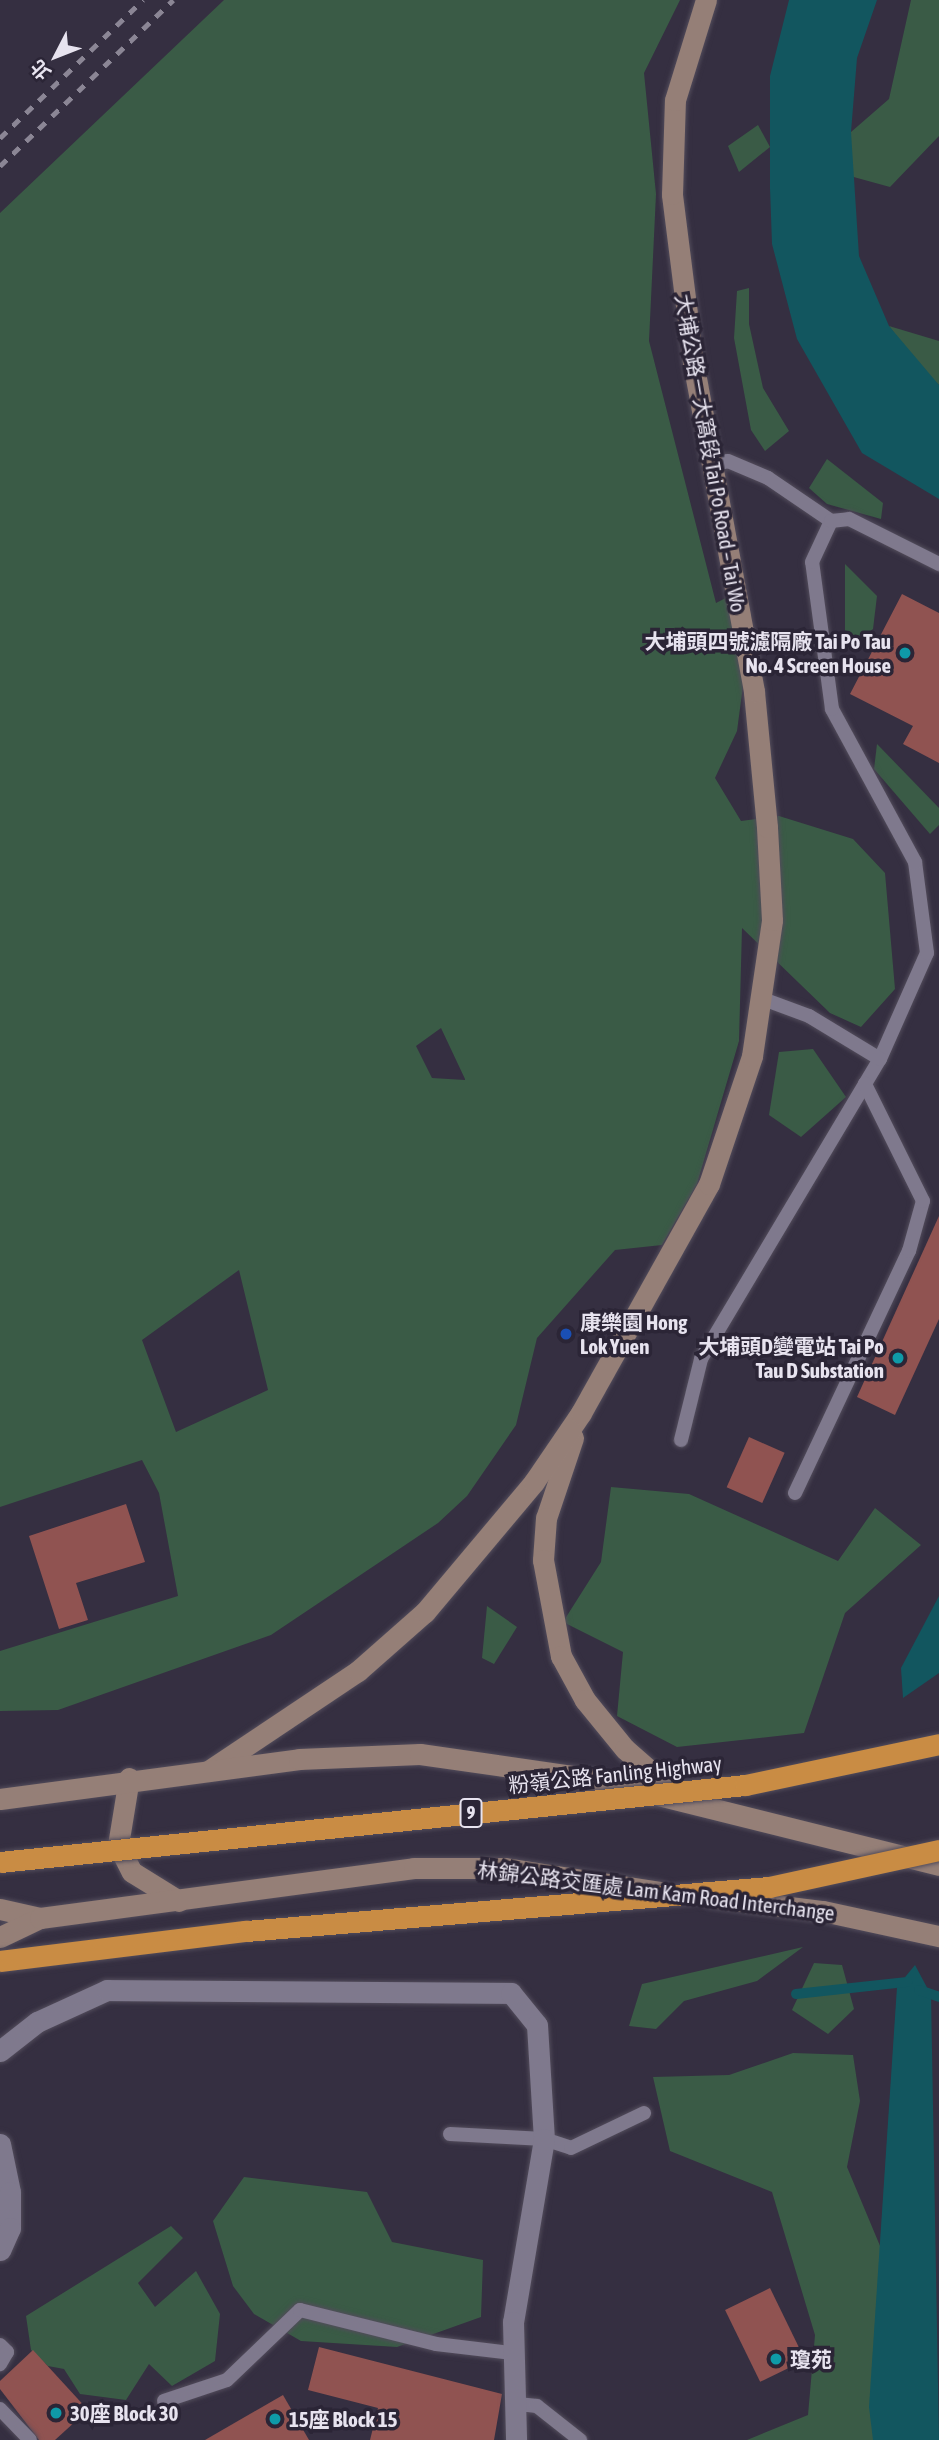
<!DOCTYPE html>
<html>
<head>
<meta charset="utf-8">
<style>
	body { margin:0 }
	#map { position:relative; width:939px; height:2440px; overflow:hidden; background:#352f41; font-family:"Asap Condensed","Noto Sans TC",sans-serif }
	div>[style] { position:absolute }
	.green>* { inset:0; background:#3a5b46 }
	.water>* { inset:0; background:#12565f }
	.stream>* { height:10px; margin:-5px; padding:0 5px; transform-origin:5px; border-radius:5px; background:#12565f }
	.building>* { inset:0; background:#905351; transform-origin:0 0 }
	.roads { filter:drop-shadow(0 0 2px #524c5b) drop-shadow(0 0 2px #524c5b) }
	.lane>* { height:14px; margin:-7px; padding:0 7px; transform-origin:7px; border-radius:7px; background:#7f798d }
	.street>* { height:21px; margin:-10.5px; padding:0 10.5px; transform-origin:10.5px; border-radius:10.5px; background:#7f798d }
	.secondary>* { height:21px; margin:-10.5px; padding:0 10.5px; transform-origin:10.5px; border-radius:10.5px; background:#957f77 }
	.rail>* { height:5px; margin-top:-2.5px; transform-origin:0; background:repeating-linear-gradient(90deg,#8b8695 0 9px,transparent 0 18px) }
	.bridges { filter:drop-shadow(0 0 2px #524c5b) drop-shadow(0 0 2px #524c5b) }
	.highway-bridge>* { height:21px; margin:-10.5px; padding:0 10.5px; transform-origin:10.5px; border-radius:10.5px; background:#c98c44 }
	.dots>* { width:19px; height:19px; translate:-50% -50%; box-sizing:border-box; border:4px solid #2b2536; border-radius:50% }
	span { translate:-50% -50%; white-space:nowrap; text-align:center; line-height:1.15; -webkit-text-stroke:7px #2b2536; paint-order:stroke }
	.shield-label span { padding:2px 5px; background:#2b2536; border:2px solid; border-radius:5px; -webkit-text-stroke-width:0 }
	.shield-label { font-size:19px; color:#e7e3ef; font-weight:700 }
	.street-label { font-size:21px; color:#e7e3ef }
	.poi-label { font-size:21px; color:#e7e3ef; font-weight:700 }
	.right { translate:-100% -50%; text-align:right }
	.left { translate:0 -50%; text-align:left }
	.north { position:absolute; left:21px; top:21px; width:70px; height:70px; -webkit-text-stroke:5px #2b2536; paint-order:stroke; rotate:228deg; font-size:19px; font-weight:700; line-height:28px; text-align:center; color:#e7e3ef }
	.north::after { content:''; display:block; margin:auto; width:24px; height:32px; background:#e7e3ef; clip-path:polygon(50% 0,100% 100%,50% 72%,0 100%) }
</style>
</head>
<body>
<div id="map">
	<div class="green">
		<i style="clip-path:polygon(evenodd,224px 0,680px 0,644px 73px,656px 194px,649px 341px,716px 603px,745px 588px,750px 634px,737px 731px,715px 778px,741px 821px,779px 816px,853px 839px,885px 873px,895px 989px,861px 1027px,830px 1013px,742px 928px,739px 1041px,697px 1184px,662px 1245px,615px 1250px,537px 1338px,516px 1425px,467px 1496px,438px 1523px,271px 1635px,58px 1710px,0 1711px,0 1651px,178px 1596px,159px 1493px,142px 1460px,0 1507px,0 213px,224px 0,441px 1028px,465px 1079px,465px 1080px,432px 1078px,416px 1046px,441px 1028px,224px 0,239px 1270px,268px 1390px,176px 1432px,142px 1340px,239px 1270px)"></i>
		<i style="clip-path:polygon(911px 0,939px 0,939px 136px,890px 187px,850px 176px,851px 132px,889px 99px)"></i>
		<i style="clip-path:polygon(758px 125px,770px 147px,739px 172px,728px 146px)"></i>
		<i style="clip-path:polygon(749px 288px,749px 324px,763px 388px,789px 431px,765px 451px,751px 430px,734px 338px,737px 291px)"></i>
		<i style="clip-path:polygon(889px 326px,939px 341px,939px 385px,923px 371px)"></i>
		<i style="clip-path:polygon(827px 459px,883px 503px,881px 519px,827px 504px,809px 488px)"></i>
		<i style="clip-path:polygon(845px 564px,877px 596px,873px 629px,845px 651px)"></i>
		<i style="clip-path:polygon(877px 744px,939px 808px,939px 825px,930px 834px,874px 769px)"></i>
		<i style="clip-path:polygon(813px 1049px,846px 1097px,801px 1137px,769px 1115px,779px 1052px)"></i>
		<i style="clip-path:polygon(611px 1487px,689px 1494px,838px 1561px,875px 1508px,921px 1545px,845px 1613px,804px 1733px,677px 1747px,617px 1716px,623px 1652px,563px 1622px,601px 1562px)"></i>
		<i style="clip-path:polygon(487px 1606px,517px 1627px,494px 1664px,482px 1658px)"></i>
		<i style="clip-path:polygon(803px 1947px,757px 1981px,684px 2001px,656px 2029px,629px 2026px,642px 1984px)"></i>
		<i style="clip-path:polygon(814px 1963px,842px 1965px,854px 2009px,828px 2034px,792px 2010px)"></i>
		<i style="clip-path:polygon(793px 2053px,853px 2055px,860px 2101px,847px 2167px,883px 2253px,873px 2440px,747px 2440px,808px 2415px,815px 2335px,772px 2192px,670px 2151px,653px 2077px,729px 2075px)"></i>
		<i style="clip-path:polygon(244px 2177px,367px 2192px,392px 2242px,483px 2260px,481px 2317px,397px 2347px,301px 2341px,254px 2314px,233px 2286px,213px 2221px)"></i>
		<i style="clip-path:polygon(171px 2226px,183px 2238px,138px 2283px,155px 2307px,196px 2271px,220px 2314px,215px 2361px,172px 2386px,149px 2364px,126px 2400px,80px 2394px,64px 2369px,48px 2366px,31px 2350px,26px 2316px)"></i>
	</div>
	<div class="water">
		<i style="clip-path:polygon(789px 0,877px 0,857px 58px,851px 132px,859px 256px,889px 326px,939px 385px,939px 499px,862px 453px,797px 339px,772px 244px,770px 188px,770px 76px)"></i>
		<i style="clip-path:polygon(939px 1596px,939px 1673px,903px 1698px,901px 1668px)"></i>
		<i style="clip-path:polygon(915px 1965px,931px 1995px,939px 2440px,873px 2440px,869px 2407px,897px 1987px)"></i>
	</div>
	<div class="stream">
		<i style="left:919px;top:1990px;width:21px;rotate:19deg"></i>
		<i style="left:796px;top:1994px;width:112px;rotate:-6.2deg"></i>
	</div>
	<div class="building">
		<i style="clip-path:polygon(902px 594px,939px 613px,939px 763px,903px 744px,913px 726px,850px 694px)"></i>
		<i style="clip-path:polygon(939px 1216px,939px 1319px,895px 1415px,857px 1397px)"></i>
		<i style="left:749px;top:1437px;width:39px;height:55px;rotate:24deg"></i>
		<i style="clip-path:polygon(126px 1504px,145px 1562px,76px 1583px,88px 1620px,59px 1629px,29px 1536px)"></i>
		<i style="left:770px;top:2288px;width:80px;height:50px;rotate:64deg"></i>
		<i style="clip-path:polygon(319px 2347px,502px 2394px,494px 2440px,370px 2440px,378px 2408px,308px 2390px)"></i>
		<i style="clip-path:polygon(33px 2350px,88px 2410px,55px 2440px,39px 2440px,0 2389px,0 2381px)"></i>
		<i style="clip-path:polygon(283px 2395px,309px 2440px,205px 2440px)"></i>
	</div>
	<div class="roads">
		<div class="lane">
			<i style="left:712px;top:465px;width:16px;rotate:-14deg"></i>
			<i style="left:728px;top:461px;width:43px;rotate:23deg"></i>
			<i style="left:768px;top:478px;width:76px;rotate:34.3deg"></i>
			<i style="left:880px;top:1059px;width:116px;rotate:-66.1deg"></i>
			<i style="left:927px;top:953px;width:92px;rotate:-97.5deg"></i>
			<i style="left:915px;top:862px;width:174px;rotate:-118.5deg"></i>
			<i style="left:832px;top:709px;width:148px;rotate:-97.7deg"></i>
			<i style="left:812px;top:562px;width:45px;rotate:-65.1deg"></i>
			<i style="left:831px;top:521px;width:18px;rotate:-6deg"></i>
			<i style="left:849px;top:519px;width:101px;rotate:26.6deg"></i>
			<i style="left:681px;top:1440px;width:83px;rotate:-76.1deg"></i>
			<i style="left:701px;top:1359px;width:349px;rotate:-59.2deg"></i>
			<i style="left:880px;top:1059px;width:83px;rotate:-148.8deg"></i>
			<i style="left:809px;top:1016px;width:49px;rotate:-159.7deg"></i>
			<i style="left:795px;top:1493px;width:268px;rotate:-64.8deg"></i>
			<i style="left:909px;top:1251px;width:52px;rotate:-74.4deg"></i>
			<i style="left:923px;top:1201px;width:131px;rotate:-116.4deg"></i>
			<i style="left:450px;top:2134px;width:94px;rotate:3deg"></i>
			<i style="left:544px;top:2139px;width:28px;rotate:18deg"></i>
			<i style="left:571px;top:2148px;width:81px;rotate:-25.6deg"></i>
			<i style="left:0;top:2345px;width:10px;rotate:45deg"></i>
			<i style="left:7px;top:2352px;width:14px;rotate:120deg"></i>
			<i style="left:164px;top:2401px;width:66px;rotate:-18.4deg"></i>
			<i style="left:227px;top:2380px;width:101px;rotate:-43.8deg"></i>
			<i style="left:300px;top:2310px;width:140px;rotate:14deg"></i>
			<i style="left:436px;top:2344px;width:77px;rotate:6.8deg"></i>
			<i style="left:518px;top:2404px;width:19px;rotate:6deg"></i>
			<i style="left:537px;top:2406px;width:55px;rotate:38.3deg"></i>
			<i style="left:0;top:2409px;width:43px;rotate:45.9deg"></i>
		</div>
		<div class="street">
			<i style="left:0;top:2051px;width:47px;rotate:-38.1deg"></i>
			<i style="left:37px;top:2022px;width:77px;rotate:-24.6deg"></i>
			<i style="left:107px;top:1990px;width:404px;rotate:0.4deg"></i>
			<i style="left:511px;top:1993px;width:41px;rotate:50.9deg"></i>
			<i style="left:537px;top:2025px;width:114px;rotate:86.5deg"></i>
			<i style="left:544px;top:2139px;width:186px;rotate:99.6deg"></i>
			<i style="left:513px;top:2322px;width:118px;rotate:88.5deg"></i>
			<i style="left:0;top:2144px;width:49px;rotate:78.2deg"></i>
			<i style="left:10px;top:2192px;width:36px;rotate:90deg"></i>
			<i style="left:10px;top:2228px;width:24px;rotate:114deg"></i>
		</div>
		<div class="secondary">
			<i style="left:573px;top:1438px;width:84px;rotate:108.6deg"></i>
			<i style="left:546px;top:1518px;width:42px;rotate:94.1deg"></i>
			<i style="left:543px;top:1560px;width:98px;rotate:79.4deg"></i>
			<i style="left:561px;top:1656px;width:50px;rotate:61.4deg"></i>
			<i style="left:585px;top:1700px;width:63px;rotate:50.8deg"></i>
			<i style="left:625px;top:1749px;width:74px;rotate:41.2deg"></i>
			<i style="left:210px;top:1770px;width:178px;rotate:-33.8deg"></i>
			<i style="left:358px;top:1671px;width:89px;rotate:-41.4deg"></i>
			<i style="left:425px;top:1612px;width:170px;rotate:-50deg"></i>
			<i style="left:534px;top:1482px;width:83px;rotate:-55.7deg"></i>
			<i style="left:581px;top:1413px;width:262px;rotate:-60.8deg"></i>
			<i style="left:709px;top:1184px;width:135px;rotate:-71.4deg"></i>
			<i style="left:752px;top:1056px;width:137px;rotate:-81.6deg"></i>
			<i style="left:772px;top:920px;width:93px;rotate:-93.1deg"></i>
			<i style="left:767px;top:827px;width:137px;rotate:-95.5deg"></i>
			<i style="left:754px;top:691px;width:336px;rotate:-100.5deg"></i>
			<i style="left:693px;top:361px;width:168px;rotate:-97.2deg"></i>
			<i style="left:672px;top:194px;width:94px;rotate:-88.2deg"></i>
			<i style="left:675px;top:100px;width:105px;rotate:-72.8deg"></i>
			<i style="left:129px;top:1778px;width:68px;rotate:99.3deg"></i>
			<i style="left:118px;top:1845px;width:30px;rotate:63deg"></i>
			<i style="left:132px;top:1872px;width:55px;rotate:31.7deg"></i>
			<i style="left:0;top:1799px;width:302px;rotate:-7.6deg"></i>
			<i style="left:299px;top:1759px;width:121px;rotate:-2.4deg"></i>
			<i style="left:420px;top:1754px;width:176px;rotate:8.2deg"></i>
			<i style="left:594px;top:1779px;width:356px;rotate:14deg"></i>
			<i style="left:710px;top:1897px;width:114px;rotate:7.1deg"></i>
			<i style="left:823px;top:1911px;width:119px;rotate:12.2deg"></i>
			<i style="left:0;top:1909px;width:41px;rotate:12.7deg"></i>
			<i style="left:0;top:1937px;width:44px;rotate:-25.4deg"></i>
			<i style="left:40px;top:1918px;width:377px;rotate:-7.6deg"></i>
			<i style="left:414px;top:1868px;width:90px"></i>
			<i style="left:504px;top:1868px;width:159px;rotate:8.7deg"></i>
		</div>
	</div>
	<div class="rail">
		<i style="left:0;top:138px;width:199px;rotate:-44deg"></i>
		<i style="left:0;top:166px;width:240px;rotate:-43.8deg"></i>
	</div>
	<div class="bridges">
		<div class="highway-bridge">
			<i style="left:0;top:1862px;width:749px;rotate:-5.9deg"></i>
			<i style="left:745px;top:1785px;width:198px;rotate:-11.9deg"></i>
			<i style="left:0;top:1961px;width:248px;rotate:-7deg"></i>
			<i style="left:246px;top:1931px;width:525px;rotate:-4.81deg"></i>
			<i style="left:769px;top:1887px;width:174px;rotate:-12.3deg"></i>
		</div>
	</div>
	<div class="dots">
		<i style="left:905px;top:653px;background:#0f9aa8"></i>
		<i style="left:566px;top:1334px;background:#1a4fb4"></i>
		<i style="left:898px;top:1358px;background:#0f9aa8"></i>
		<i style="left:776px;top:2359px;background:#0f9aa8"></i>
		<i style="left:56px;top:2413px;background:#0f9aa8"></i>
		<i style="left:275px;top:2419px;background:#0f9aa8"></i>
	</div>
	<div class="shield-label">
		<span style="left:471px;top:1813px">9</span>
	</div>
	<div class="street-label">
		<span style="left:711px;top:453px;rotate:80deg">大埔公路－大窩段 Tai Po Road – Tai Wo</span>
		<span style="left:615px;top:1774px;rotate:-6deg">粉嶺公路 Fanling Highway</span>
		<span style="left:656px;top:1891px;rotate:7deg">林錦公路交匯處 Lam Kam Road Interchange</span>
	</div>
	<div class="poi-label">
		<span class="right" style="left:891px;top:653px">大埔頭四號濾隔廠 Tai Po Tau<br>No. 4 Screen House</span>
		<span class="left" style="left:580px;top:1334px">康樂園 Hong<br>Lok Yuen</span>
		<span class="right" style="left:884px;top:1358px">大埔頭D變電站 Tai Po<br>Tau D Substation</span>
		<span class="left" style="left:790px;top:2359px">瓊苑</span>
		<span class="left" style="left:70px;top:2413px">30座 Block 30</span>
		<span class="left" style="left:289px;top:2419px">15座 Block 15</span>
	</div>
	<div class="north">北</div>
</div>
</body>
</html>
